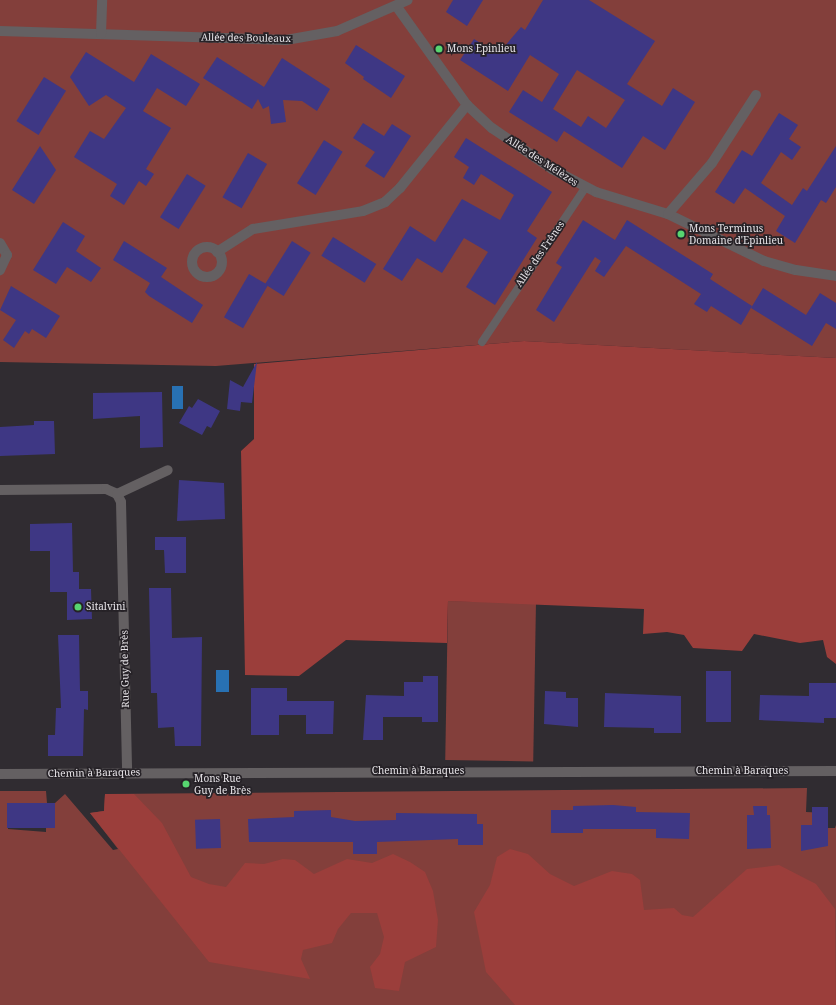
<!DOCTYPE html>
<html>
<head>
<meta charset="utf-8">
<style>
	body { margin:0 }
	#map { position:relative; width:836px; height:1005px; overflow:hidden; background:#302c31; font-family:"Noto Serif",serif }
	div>[style] { position:absolute }
	.green>* { inset:0; background:#833f3b; transform-origin:0 0 }
	.forest>* { inset:0; background:#9b3e3b }
	.water>* { inset:0; background:#2871b3; transform-origin:0 0 }
	.building>* { inset:0; background:#3e3784; transform-origin:0 0 }
	.service>* { height:8px; margin:-4px; padding:0 4px; transform-origin:4px; border-radius:4px; background:#646062 }
	.minor>* { height:10px; margin:-5px; padding:0 5px; transform-origin:5px; border-radius:5px; background:#646062 }
	.minor>.ring { margin:-5px; padding:0; box-sizing:content-box; background:none; border:10px solid #646062; border-radius:50% }
	.dots>* { width:11px; height:11px; translate:-50% -50%; box-sizing:border-box; border:2px solid #262227; border-radius:50% }
	span { translate:-50% -50%; white-space:nowrap; text-align:center; line-height:1.15; -webkit-text-stroke:3.5px #262227; paint-order:stroke }
	.street-label { font-size:10px; color:#e6e3e7 }
	.poi-label { font-size:10px; color:#e6e3e7 }
	.left { translate:0 -50%; text-align:left }
</style>
</head>
<body>
<div id="map">
	<div class="green">
		<i style="clip-path:polygon(0 0,836px 0,836px 358px,524px 341px,216px 366px,0 362px)"></i>
		<i style="left:448px;top:601px;width:88px;height:159px;rotate:1deg"></i>
		<i style="clip-path:polygon(807px 788px,806px 812px,827px 813px,827px 828px,835px 828px,836px 825px,836px 1005px,0 1005px,0 791px,46px 791px,47px 803px,7px 804px,8px 829px,46px 832px,46px 828px,55px 828px,55px 803px,65px 794px,113px 850px,118px 849px,90px 813px,104px 811px,105px 794px)"></i>
	</div>
	<div class="forest">
		<i style="clip-path:polygon(524px 341px,836px 358px,836px 664px,827px 657px,823px 640px,800px 643px,754px 634px,742px 651px,693px 648px,684px 635px,667px 632px,643px 634px,644px 609px,448px 601px,447px 643px,346px 640px,299px 676px,245px 675px,241px 451px,254px 439px,254px 364px)"></i>
		<i style="clip-path:polygon(105px 794px,134px 794px,162px 823px,191px 877px,209px 884px,226px 887px,245px 863px,264px 864px,283px 859px,295px 860px,314px 874px,347px 859px,372px 863px,393px 854px,410px 862px,425px 872px,433px 891px,438px 920px,436px 947px,405px 962px,399px 991px,375px 988px,370px 967px,380px 954px,384px 937px,377px 913px,351px 913px,338px 929px,332px 943px,303px 950px,301px 959px,310px 979px,209px 962px,90px 813px,104px 811px)"></i>
		<i style="clip-path:polygon(510px 849px,528px 854px,550px 874px,574px 886px,612px 871px,632px 874px,640px 880px,644px 910px,674px 908px,682px 915px,693px 917px,747px 869px,779px 865px,816px 884px,835px 909px,836px 1005px,515px 1005px,486px 972px,474px 912px,490px 885px,497px 857px)"></i>
	</div>
	<div class="water">
		<i style="left:172px;top:386px;width:11px;height:23px"></i>
		<i style="left:216px;top:670px;width:13px;height:22px"></i>
	</div>
	<div class="building">
		<i style="clip-path:polygon(453px 0,483px 0,467px 26px,446px 12px)"></i>
		<i style="clip-path:polygon(evenodd,543px 0,589px 0,655px 41px,627px 84px,662px 106px,673px 88px,695px 102px,665px 150px,643px 136px,622px 168px,564px 131px,557px 142px,509px 112px,523px 90px,542px 102px,559px 74px,530px 55px,508px 91px,460px 60px,474px 39px,498px 54px,521px 27px,525px 30px,543px 0,577px 70px,625px 100px,606px 128px,588px 116px,581px 127px,553px 109px,577px 70px)"></i>
		<i style="clip-path:polygon(356px 45px,405px 76px,391px 98px,363px 79px,364px 77px,345px 63px)"></i>
		<i style="clip-path:polygon(86px 52px,134px 82px,151px 54px,200px 84px,186px 106px,157px 88px,143px 111px,171px 128px,146px 169px,154px 174px,146px 186px,139px 181px,124px 205px,110px 196px,117px 184px,74px 157px,90px 131px,104px 139px,126px 108px,106px 95px,89px 106px,70px 77px)"></i>
		<i style="clip-path:polygon(217px 57px,264px 87px,282px 58px,330px 89px,317px 111px,302px 101px,283px 100px,286px 122px,271px 124px,269px 106px,263px 109px,258px 99px,252px 109px,203px 78px)"></i>
		<i style="left:44px;top:77px;width:26px;height:52px;rotate:32deg"></i>
		<i style="clip-path:polygon(779px 113px,798px 125px,789px 139px,801px 147px,792px 160px,781px 152px,761px 183px,792px 205px,803px 188px,807px 191px,836px 146px,836px 187px,826px 203px,821px 200px,795px 243px,776px 231px,785px 216px,745px 188px,734px 204px,715px 192px,742px 150px,752px 156px)"></i>
		<i style="clip-path:polygon(363px 123px,384px 136px,392px 124px,411px 136px,384px 178px,365px 166px,375px 152px,353px 138px)"></i>
		<i style="clip-path:polygon(466px 138px,552px 192px,527px 231px,537px 238px,495px 305px,466px 287px,488px 252px,464px 238px,442px 273px,417px 258px,402px 281px,383px 269px,410px 226px,435px 242px,462px 199px,500px 220px,514px 195px,481px 174px,474px 185px,463px 178px,469px 167px,454px 157px)"></i>
		<i style="left:324px;top:140px;width:22px;height:51px;rotate:32deg"></i>
		<i style="clip-path:polygon(40px 146px,56px 170px,34px 204px,12px 190px)"></i>
		<i style="left:248px;top:153px;width:22px;height:51px;rotate:30deg"></i>
		<i style="left:187px;top:174px;width:22px;height:51px;rotate:32deg"></i>
		<i style="clip-path:polygon(583px 220px,615px 240px,627px 220px,713px 274px,710px 279px,752px 306px,741px 325px,711px 306px,707px 312px,694px 304px,701px 294px,626px 246px,604px 277px,595px 271px,601px 261px,595px 257px,554px 322px,536px 310px,562px 267px,556px 263px)"></i>
		<i style="clip-path:polygon(63px 222px,85px 236px,76px 251px,101px 268px,91px 282px,67px 267px,56px 284px,33px 270px)"></i>
		<i style="left:333px;top:237px;width:51px;height:22px;rotate:32deg"></i>
		<i style="clip-path:polygon(124px 241px,167px 268px,161px 277px,203px 305px,192px 323px,149px 296px,145px 292px,150px 283px,113px 260px)"></i>
		<i style="left:292px;top:241px;width:22px;height:51px;rotate:32deg"></i>
		<i style="left:249px;top:274px;width:22px;height:50px;rotate:30deg"></i>
		<i style="clip-path:polygon(11px 286px,60px 316px,46px 338px,32px 329px,29px 334px,25px 331px,14px 348px,3px 340px,16px 320px,0 310px)"></i>
		<i style="clip-path:polygon(763px 288px,806px 315px,820px 293px,836px 303px,836px 329px,826px 323px,812px 346px,751px 308px)"></i>
		<i style="clip-path:polygon(257px 362px,252px 403px,241px 402px,240px 411px,227px 409px,230px 380px,243px 387px)"></i>
		<i style="clip-path:polygon(162px 392px,163px 447px,140px 448px,140px 416px,93px 419px,93px 393px)"></i>
		<i style="clip-path:polygon(198px 399px,220px 411px,211px 428px,207px 426px,202px 435px,179px 423px,189px 406px,192px 408px)"></i>
		<i style="clip-path:polygon(34px 421px,54px 421px,55px 454px,0 456px,0 427px,34px 425px)"></i>
		<i style="clip-path:polygon(179px 480px,224px 483px,225px 519px,177px 521px)"></i>
		<i style="clip-path:polygon(72px 523px,73px 572px,79px 572px,79px 589px,91px 589px,92px 619px,67px 620px,67px 592px,50px 592px,50px 551px,30px 551px,30px 524px)"></i>
		<i style="clip-path:polygon(155px 537px,186px 537px,186px 573px,165px 573px,164px 550px,155px 550px)"></i>
		<i style="clip-path:polygon(149px 588px,171px 588px,172px 638px,202px 637px,201px 746px,175px 746px,174px 727px,158px 728px,157px 693px,151px 693px)"></i>
		<i style="clip-path:polygon(58px 635px,79px 635px,80px 691px,88px 691px,88px 710px,84px 709px,83px 756px,48px 756px,48px 735px,55px 735px,56px 708px,61px 708px)"></i>
		<i style="left:706px;top:671px;width:25px;height:51px"></i>
		<i style="clip-path:polygon(423px 676px,438px 676px,438px 722px,422px 722px,422px 717px,383px 717px,383px 740px,363px 740px,366px 695px,404px 696px,404px 682px,423px 682px)"></i>
		<i style="clip-path:polygon(809px 683px,836px 683px,836px 718px,824px 718px,824px 723px,759px 720px,760px 695px,809px 696px)"></i>
		<i style="clip-path:polygon(251px 688px,287px 688px,287px 701px,334px 701px,333px 734px,306px 734px,306px 715px,279px 715px,279px 735px,251px 735px)"></i>
		<i style="clip-path:polygon(545px 691px,566px 692px,566px 698px,578px 698px,578px 727px,544px 724px)"></i>
		<i style="clip-path:polygon(605px 693px,681px 696px,681px 733px,654px 733px,654px 728px,604px 727px)"></i>
		<i style="left:55px;top:803px;width:25px;height:48px;rotate:90deg"></i>
		<i style="clip-path:polygon(613px 805px,636px 807px,636px 812px,690px 813px,689px 839px,656px 838px,656px 829px,583px 829px,583px 833px,551px 833px,551px 810px,573px 810px,573px 806px)"></i>
		<i style="clip-path:polygon(753px 806px,767px 806px,767px 815px,770px 815px,771px 848px,747px 849px,747px 815px,754px 815px)"></i>
		<i style="clip-path:polygon(812px 807px,828px 807px,828px 846px,801px 851px,801px 825px,812px 825px)"></i>
		<i style="clip-path:polygon(331px 810px,331px 817px,355px 821px,396px 820px,396px 813px,477px 814px,477px 824px,483px 824px,483px 845px,458px 845px,458px 839px,377px 842px,377px 854px,353px 854px,353px 842px,249px 842px,248px 819px,294px 817px,294px 811px)"></i>
		<i style="left:220px;top:819px;width:29px;height:25px;rotate:88deg"></i>
	</div>
	<div class="service">
		<i style="left:482px;top:342px;width:185px;rotate:-56.2deg"></i>
	</div>
	<div class="minor">
		<i style="left:397px;top:7px;width:120px;rotate:54.5deg"></i>
		<i style="left:467px;top:105px;width:34px;rotate:43deg"></i>
		<i style="left:492px;top:128px;width:73px;rotate:34.3deg"></i>
		<i style="left:552px;top:169px;width:50px;rotate:27.6deg"></i>
		<i style="left:596px;top:192px;width:75px;rotate:17deg"></i>
		<i style="left:668px;top:214px;width:107px;rotate:26.1deg"></i>
		<i style="left:764px;top:261px;width:33px;rotate:16deg"></i>
		<i style="left:796px;top:270px;width:40px;rotate:8.5deg"></i>
		<i style="left:0;top:31px;width:286px;rotate:1.8deg"></i>
		<i style="left:286px;top:40px;width:52px;rotate:-10deg"></i>
		<i style="left:337px;top:31px;width:77px;rotate:-23.6deg"></i>
		<i style="left:101px;top:34px;width:34px;rotate:-88deg"></i>
		<i style="left:668px;top:214px;width:67px;rotate:-49.2deg"></i>
		<i style="left:712px;top:163px;width:81px;rotate:-57.1deg"></i>
		<i style="left:0;top:243px;width:14px;rotate:60deg"></i>
		<i style="left:7px;top:255px;width:17px;rotate:115deg"></i>
		<i class="ring" style="left:192px;top:247px;width:20px;height:20px"></i>
		<i style="left:217px;top:252px;width:43px;rotate:-32.6deg"></i>
		<i style="left:253px;top:229px;width:111px;rotate:-9.3deg"></i>
		<i style="left:363px;top:211px;width:24px;rotate:-22deg"></i>
		<i style="left:385px;top:202px;width:21px;rotate:-43deg"></i>
		<i style="left:400px;top:188px;width:107px;rotate:-51.1deg"></i>
		<i style="left:0;top:490px;width:106px;rotate:-0.5deg"></i>
		<i style="left:106px;top:489px;width:12px;rotate:24deg"></i>
		<i style="left:117px;top:494px;width:9px;rotate:63deg"></i>
		<i style="left:121px;top:502px;width:270px;rotate:88.7deg"></i>
		<i style="left:117px;top:494px;width:56px;rotate:-25.2deg"></i>
		<i style="left:0;top:774px;width:836px;rotate:-0.21deg"></i>
	</div>
	<div class="dots">
		<i style="left:439px;top:49px;background:#57d570"></i>
		<i style="left:681px;top:234px;background:#57d570"></i>
		<i style="left:78px;top:607px;background:#57d570"></i>
		<i style="left:186px;top:784px;background:#57d570"></i>
	</div>
	<div class="street-label">
		<span style="left:246px;top:38px;rotate:1deg">Allée des Bouleaux</span>
		<span style="left:542px;top:161px;rotate:33deg">Allée des Mélèzes</span>
		<span style="left:540px;top:254px;rotate:-55deg">Allée des Frênes</span>
		<span style="left:125px;top:669px;rotate:-91deg">Rue Guy de Brès</span>
		<span style="left:418px;top:771px">Chemin à Baraques</span>
		<span style="left:742px;top:771px">Chemin à Baraques</span>
		<span style="left:94px;top:773px;rotate:-1deg">Chemin à Baraques</span>
	</div>
	<div class="poi-label">
		<span class="left" style="left:447px;top:49px">Mons Epinlieu</span>
		<span class="left" style="left:689px;top:234px">Mons Terminus<br>Domaine d'Epinlieu</span>
		<span class="left" style="left:86px;top:607px">Sitalvini</span>
		<span class="left" style="left:194px;top:784px">Mons Rue<br>Guy de Brès</span>
	</div>
</div>
</body>
</html>
